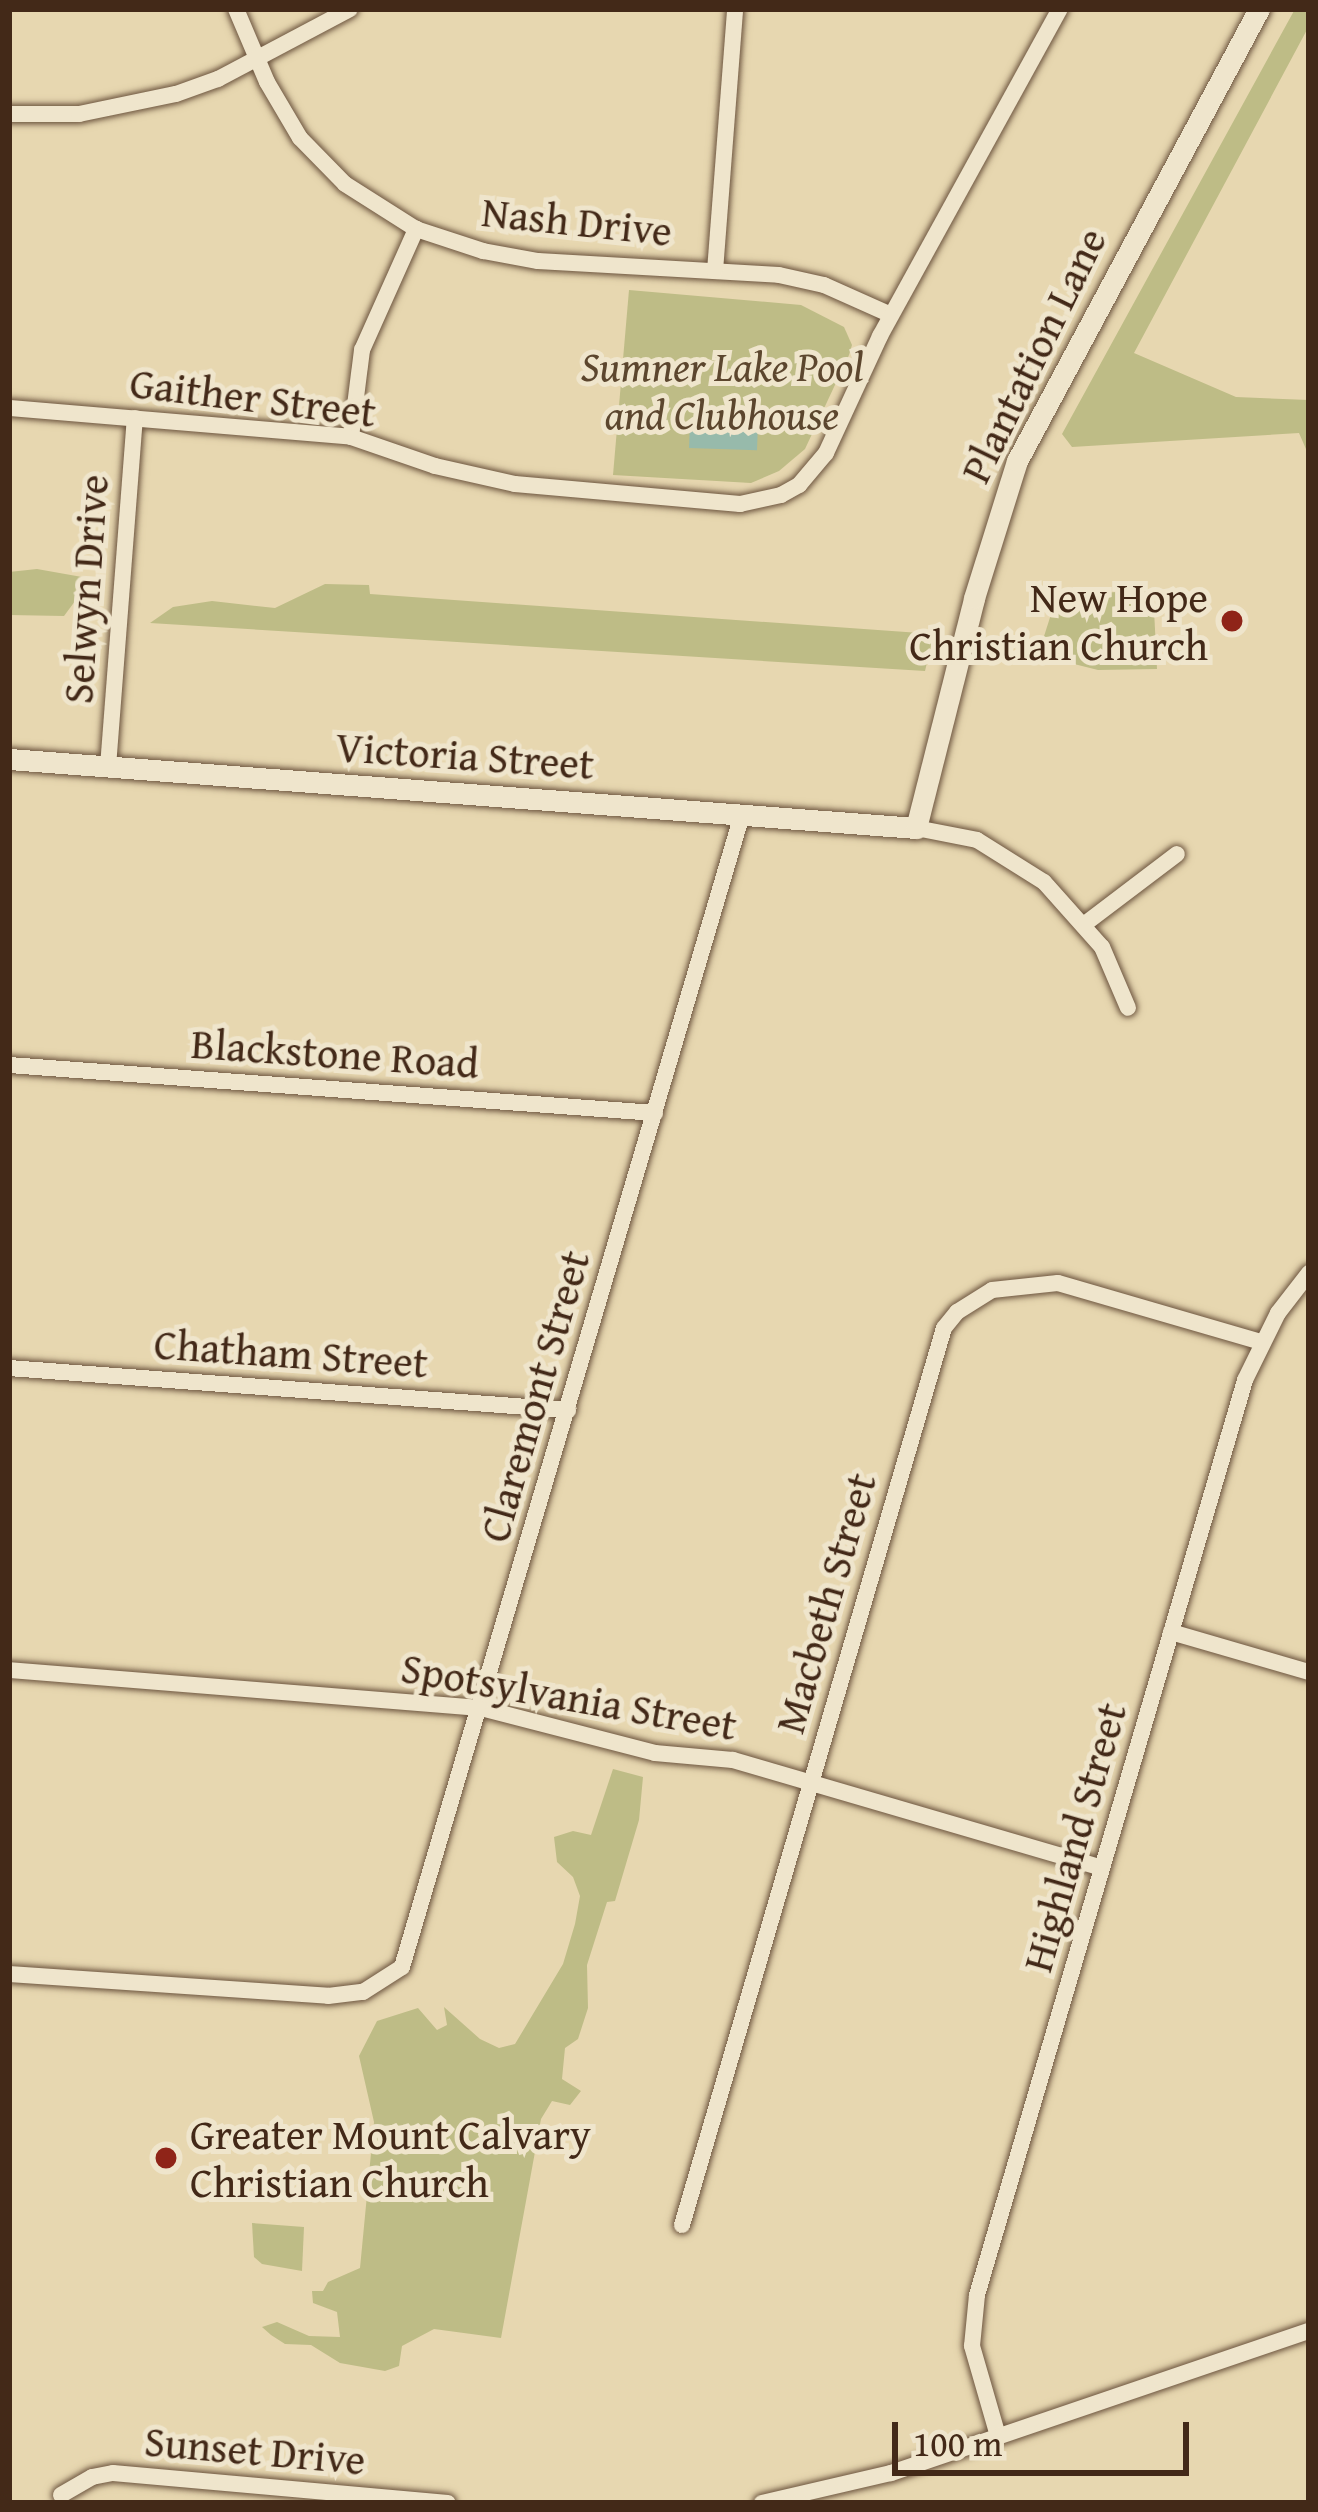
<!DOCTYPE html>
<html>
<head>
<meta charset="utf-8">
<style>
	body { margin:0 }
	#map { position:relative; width:1318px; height:2512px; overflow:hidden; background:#e7d7b0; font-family:"Gentium Book Plus",serif }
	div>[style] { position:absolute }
	.green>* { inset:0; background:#bebc86 }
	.water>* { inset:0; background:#97baab; transform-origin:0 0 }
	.roads { filter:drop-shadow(0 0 3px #6c543e) drop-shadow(0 0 3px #6c543e) }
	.minor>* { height:16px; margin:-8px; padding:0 8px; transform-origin:8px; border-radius:8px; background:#efe5cc }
	.tertiary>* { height:21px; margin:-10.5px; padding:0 10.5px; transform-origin:10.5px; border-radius:10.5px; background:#efe5cc }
	.dots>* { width:33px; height:33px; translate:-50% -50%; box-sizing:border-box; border:6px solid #efe5cc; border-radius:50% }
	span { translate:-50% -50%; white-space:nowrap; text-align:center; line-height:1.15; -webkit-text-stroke:10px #efe5cc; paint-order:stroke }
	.street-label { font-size:42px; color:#432918 }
	.park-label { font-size:42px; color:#5c462e; font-style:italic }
	.poi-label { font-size:42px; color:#432918 }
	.right { translate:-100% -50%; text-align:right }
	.left { translate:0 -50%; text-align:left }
	.frame { position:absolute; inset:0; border:12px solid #432918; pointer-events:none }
	.scale { position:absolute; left:892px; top:2422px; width:297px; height:54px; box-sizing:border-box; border:6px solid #432918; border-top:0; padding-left:15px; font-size:36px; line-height:42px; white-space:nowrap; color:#432918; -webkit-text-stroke:9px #efe5cc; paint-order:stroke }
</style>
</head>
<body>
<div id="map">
	<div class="green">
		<i style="clip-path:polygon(1295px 9px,1309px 9px,1309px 26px,1134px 353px,1236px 397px,1309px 400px,1309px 456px,1299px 433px,1072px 447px,1062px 434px)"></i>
		<i style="clip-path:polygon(629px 290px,801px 305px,844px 327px,852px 345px,849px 355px,805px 449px,779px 471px,751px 483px,613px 475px)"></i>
		<i style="clip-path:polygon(37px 569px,82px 577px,84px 589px,64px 616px,9px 615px,9px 572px)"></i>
		<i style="clip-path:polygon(325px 584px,369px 585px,370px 594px,934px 634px,925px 671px,150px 623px,173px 607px,212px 601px,275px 608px)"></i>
		<i style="clip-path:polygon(1153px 590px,1157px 669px,1098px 670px,1038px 655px,1054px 605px,1064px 595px)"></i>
		<i style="clip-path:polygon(613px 1769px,643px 1777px,639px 1820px,615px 1901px,607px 1902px,587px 1965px,588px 2008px,578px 2039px,565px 2048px,562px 2079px,581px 2091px,570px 2105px,552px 2101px,541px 2119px,501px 2338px,434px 2329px,402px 2346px,399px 2366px,385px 2371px,340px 2363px,311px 2345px,285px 2344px,271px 2335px,262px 2327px,277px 2322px,309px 2336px,340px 2337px,337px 2312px,313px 2303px,312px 2291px,323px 2291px,328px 2282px,360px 2268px,374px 2122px,359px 2056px,377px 2021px,418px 2008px,437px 2030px,447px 2025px,444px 2007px,480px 2039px,499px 2048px,515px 2044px,563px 1964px,575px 1924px,580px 1896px,573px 1877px,557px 1862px,554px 1837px,573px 1831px,591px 1835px)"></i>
		<i style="clip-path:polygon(252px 2223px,304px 2227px,302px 2271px,262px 2264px,254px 2257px)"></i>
	</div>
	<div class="water">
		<i style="left:690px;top:421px;width:68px;height:27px;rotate:2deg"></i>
	</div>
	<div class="roads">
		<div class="minor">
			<i style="left:236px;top:9px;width:79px;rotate:67deg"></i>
			<i style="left:267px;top:82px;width:65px;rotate:59.5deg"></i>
			<i style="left:300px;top:138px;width:64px;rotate:45.6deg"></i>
			<i style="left:345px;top:184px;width:84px;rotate:32.4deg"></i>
			<i style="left:416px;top:229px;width:71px;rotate:18.2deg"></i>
			<i style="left:483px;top:251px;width:56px;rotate:10.3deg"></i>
			<i style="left:538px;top:261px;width:241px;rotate:3.3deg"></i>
			<i style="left:779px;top:275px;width:46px;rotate:12.5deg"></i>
			<i style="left:824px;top:285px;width:73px;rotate:24.1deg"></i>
			<i style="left:9px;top:114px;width:70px"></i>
			<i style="left:79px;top:114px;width:99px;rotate:-11.7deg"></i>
			<i style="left:176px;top:94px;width:45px;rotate:-19.7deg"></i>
			<i style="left:218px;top:79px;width:149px;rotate:-27.9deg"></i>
			<i style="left:715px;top:271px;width:263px;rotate:-85.6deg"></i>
			<i style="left:9px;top:408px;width:343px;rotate:4.8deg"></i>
			<i style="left:351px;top:437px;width:89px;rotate:19deg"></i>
			<i style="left:435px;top:466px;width:82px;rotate:12.7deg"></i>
			<i style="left:515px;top:484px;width:226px;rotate:5.1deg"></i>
			<i style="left:740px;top:504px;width:42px;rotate:-12.4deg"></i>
			<i style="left:781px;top:495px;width:21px;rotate:-29deg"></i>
			<i style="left:799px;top:485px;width:42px;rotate:-49.8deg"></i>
			<i style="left:826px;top:453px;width:129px;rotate:-65.2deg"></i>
			<i style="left:880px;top:336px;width:373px;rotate:-61.2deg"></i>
			<i style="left:351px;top:437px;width:88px;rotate:-82.8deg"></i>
			<i style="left:362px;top:350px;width:133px;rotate:-65.9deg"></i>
			<i style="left:108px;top:767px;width:350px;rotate:-85.6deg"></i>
			<i style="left:916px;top:828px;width:62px;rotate:11.1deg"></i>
			<i style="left:977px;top:840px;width:79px;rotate:32.1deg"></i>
			<i style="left:1044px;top:882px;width:87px;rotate:48.3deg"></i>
			<i style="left:1102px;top:947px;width:66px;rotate:66.9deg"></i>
			<i style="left:1086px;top:923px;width:114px;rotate:-37.2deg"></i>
			<i style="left:9px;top:1065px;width:648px;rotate:4.25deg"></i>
			<i style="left:9px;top:1368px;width:561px;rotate:4.3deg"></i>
			<i style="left:1171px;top:1632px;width:144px;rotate:16.2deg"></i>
			<i style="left:9px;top:1670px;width:474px;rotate:4.6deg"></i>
			<i style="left:481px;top:1708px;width:180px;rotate:14.5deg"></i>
			<i style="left:655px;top:1753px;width:78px;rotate:5.1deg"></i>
			<i style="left:733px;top:1760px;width:384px;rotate:16.3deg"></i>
			<i style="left:9px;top:1974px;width:320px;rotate:3.9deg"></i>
			<i style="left:328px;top:1996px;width:35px;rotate:-7deg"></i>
			<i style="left:363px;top:1992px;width:46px;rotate:-32.7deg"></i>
			<i style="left:402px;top:1967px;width:1201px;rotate:-73.56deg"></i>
			<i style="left:682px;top:2225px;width:934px;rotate:-73.72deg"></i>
			<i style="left:944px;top:1328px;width:21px;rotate:-51deg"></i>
			<i style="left:957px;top:1312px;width:41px;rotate:-32.2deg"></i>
			<i style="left:992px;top:1290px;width:66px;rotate:-6.1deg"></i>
			<i style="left:1058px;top:1283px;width:211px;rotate:16.2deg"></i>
			<i style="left:998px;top:2436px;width:94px;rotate:-106.1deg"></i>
			<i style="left:972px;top:2346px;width:51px;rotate:-84.4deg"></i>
			<i style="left:977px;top:2295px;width:953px;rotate:-73.67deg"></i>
			<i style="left:1245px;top:1380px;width:75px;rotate:-63.8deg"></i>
			<i style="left:1278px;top:1313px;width:51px;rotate:-52.2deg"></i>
			<i style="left:61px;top:2495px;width:36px;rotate:-30deg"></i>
			<i style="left:92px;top:2477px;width:21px;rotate:-11deg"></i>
			<i style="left:113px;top:2473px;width:336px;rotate:5.1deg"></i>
			<i style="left:762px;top:2503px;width:132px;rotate:-13.1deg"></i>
			<i style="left:891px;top:2473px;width:441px;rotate:-18.8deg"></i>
		</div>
		<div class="tertiary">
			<i style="left:9px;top:759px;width:910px;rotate:4.35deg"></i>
			<i style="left:916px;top:828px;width:237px;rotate:-75.8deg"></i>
			<i style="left:974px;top:598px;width:144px;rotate:-72.6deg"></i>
			<i style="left:1017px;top:461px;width:513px;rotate:-61.84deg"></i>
		</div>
	</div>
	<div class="dots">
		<i style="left:1232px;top:621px;background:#8f2418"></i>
		<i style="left:166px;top:2158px;background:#8f2418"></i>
	</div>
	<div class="street-label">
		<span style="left:577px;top:221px;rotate:6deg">Nash Drive</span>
		<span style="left:1033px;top:355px;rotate:-64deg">Plantation Lane</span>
		<span style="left:253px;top:397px;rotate:7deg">Gaither Street</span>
		<span style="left:85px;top:589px;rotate:-86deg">Selwyn Drive</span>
		<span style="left:465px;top:755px;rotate:4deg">Victoria Street</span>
		<span style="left:335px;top:1053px;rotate:4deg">Blackstone Road</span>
		<span style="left:291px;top:1353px;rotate:4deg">Chatham Street</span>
		<span style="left:534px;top:1396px;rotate:-74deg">Claremont Street</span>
		<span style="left:825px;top:1603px;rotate:-74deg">Macbeth Street</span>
		<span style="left:569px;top:1696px;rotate:10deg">Spotsylvania Street</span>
		<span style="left:1074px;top:1837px;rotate:-74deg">Highland Street</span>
		<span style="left:255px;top:2450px;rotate:5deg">Sunset Drive</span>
	</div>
	<div class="park-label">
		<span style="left:722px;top:390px">Sumner Lake Pool<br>and Clubhouse</span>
	</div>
	<div class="poi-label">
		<span class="right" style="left:1208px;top:621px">New Hope<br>Christian Church</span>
		<span class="left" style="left:190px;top:2158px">Greater Mount Calvary<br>Christian Church</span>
	</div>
	<div class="frame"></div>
	<div class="scale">100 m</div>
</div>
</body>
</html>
